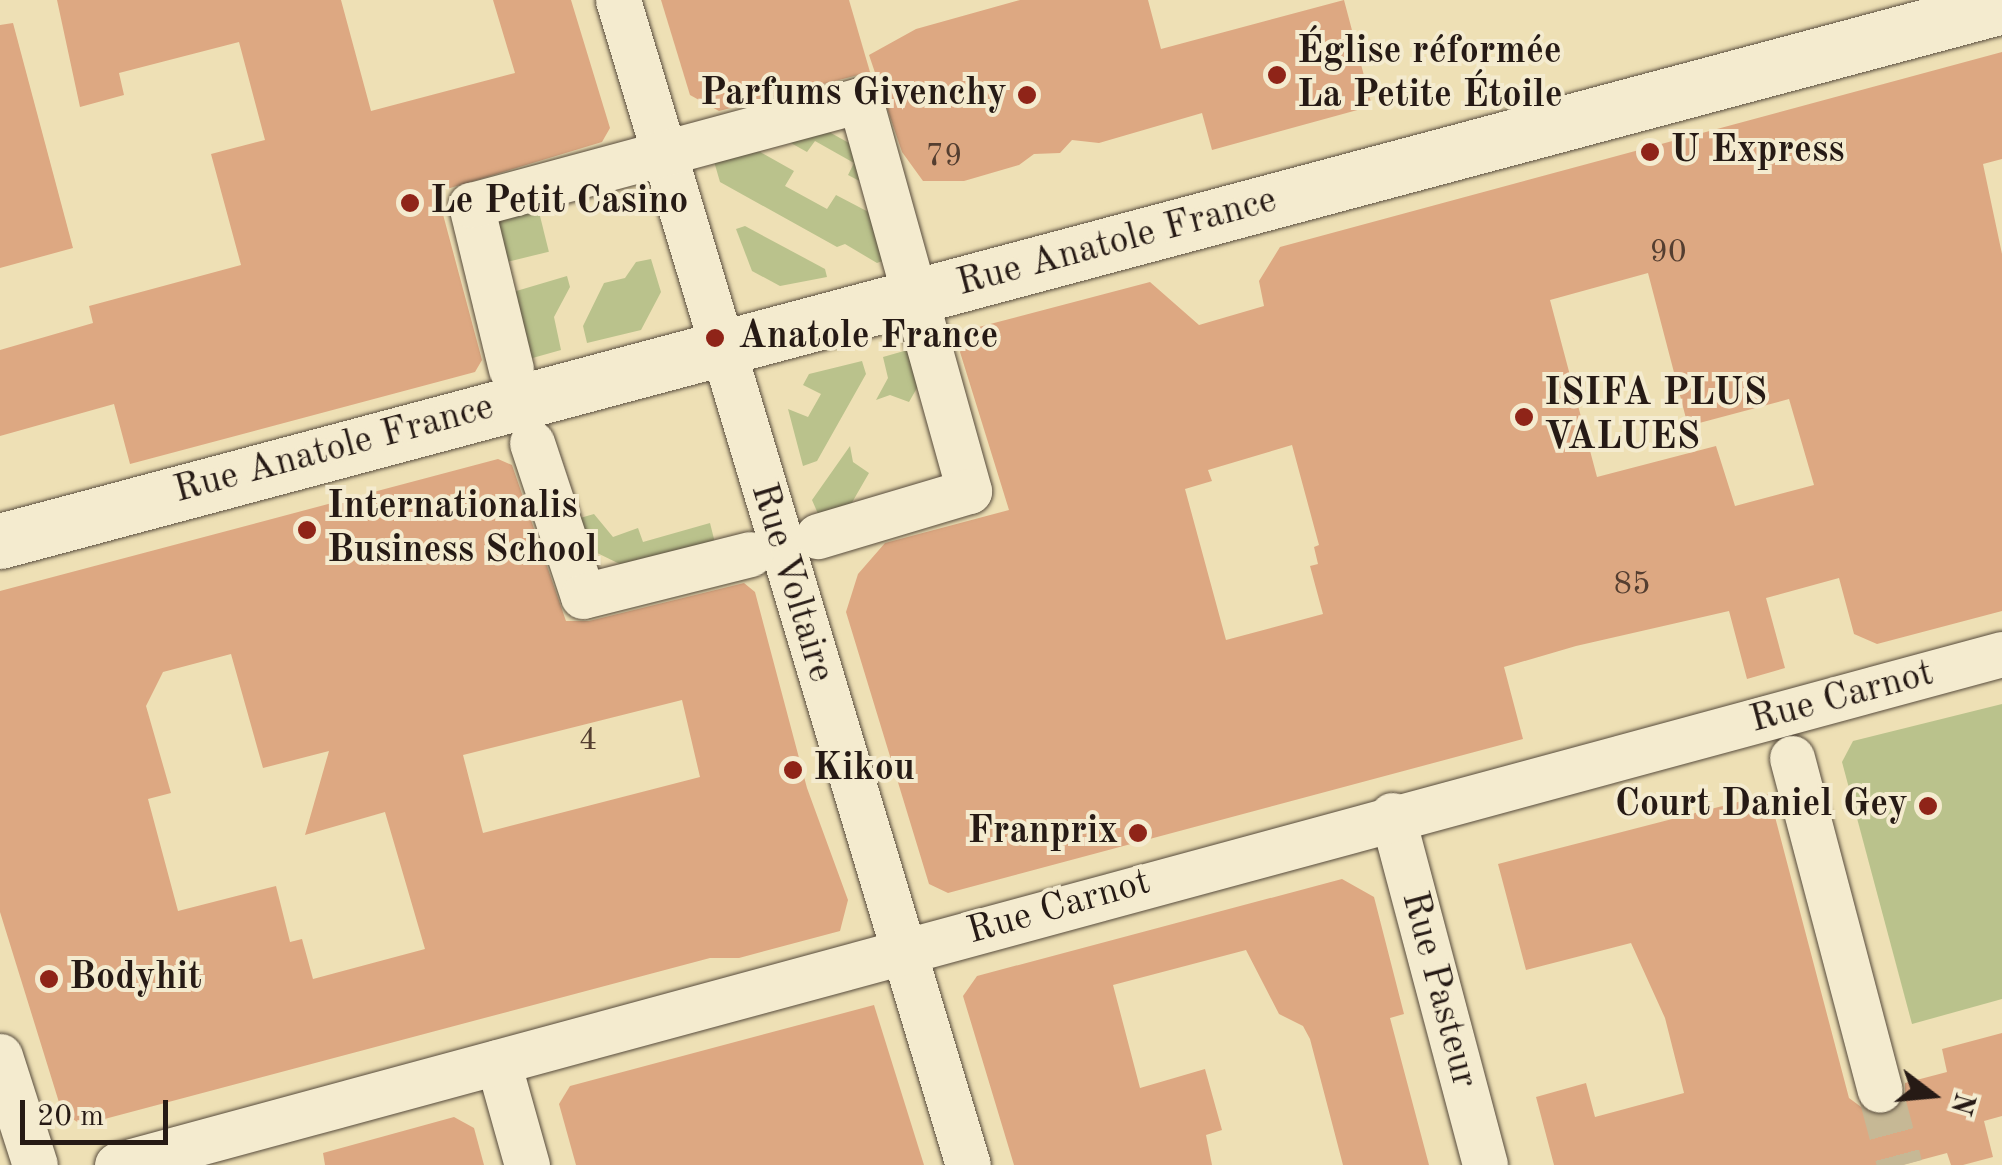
<!DOCTYPE html>
<html>
<head>
<meta charset="utf-8">
<style>
	body { margin:0 }
	#map { position:relative; width:2002px; height:1165px; overflow:hidden; background:#eee0b5; font-family:"Old Standard TT",serif }
	div>[style] { position:absolute }
	.green>* { inset:0; background:#bac28c; transform-origin:0 0 }
	.building>* { inset:0; background:#dda882 }
	.street-tunnel>* { height:45px; margin-top:-22.5px; transform-origin:0; background:repeating-linear-gradient(90deg,#c6b895 0 45px,transparent 0 67px) }
	.roads { filter:drop-shadow(0 0 2px #584c3d) drop-shadow(0 0 2px #584c3d) }
	.street>* { height:45px; margin:-22.5px; padding:0 22.5px; transform-origin:22.5px; border-radius:22.5px; background:#f4ebcf }
	.secondary>* { height:55px; margin:-27.5px; padding:0 27.5px; transform-origin:27.5px; border-radius:27.5px; background:#f4ebcf }
	.dots>* { width:28px; height:28px; translate:-50% -50%; box-sizing:border-box; border:5px solid #f4ebcf; border-radius:50% }
	span { translate:-50% -50%; white-space:nowrap; text-align:center; line-height:1.15; -webkit-text-stroke:8px #f4ebcf; paint-order:stroke }
	.number-label { font-size:32px; color:#543e30 }
	.number-label span { -webkit-text-stroke-width:0 }
	.poi-label { font-size:38px; color:#261a15; font-weight:700 }
	.left { translate:0 -50%; text-align:left }
	.right { translate:-100% -50%; text-align:right }
	.street-label { font-size:38px; color:#261a15 }
	.north { position:absolute; left:1882px; top:1045px; width:100px; height:100px; -webkit-text-stroke:8px #f4ebcf; paint-order:stroke; rotate:106deg; font-size:28px; font-weight:700; line-height:40px; text-align:center; color:#261a15 }
	.north::after { content:''; display:block; margin:auto; width:35px; height:45px; background:#261a15; clip-path:polygon(50% 0,100% 100%,50% 72%,0 100%) }
	.scale { position:absolute; left:20px; top:1100px; width:148px; height:45px; box-sizing:border-box; border:5px solid #261a15; border-top:0; padding-left:12px; font-size:30px; line-height:35px; white-space:nowrap; color:#261a15; -webkit-text-stroke:8px #f4ebcf; paint-order:stroke }
</style>
</head>
<body>
<div id="map">
	<div class="green">
		<i style="clip-path:polygon(822px 128px,858px 148px,871px 187px,848px 175px,854px 163px,815px 141px,807px 152px,782px 138px)"></i>
		<i style="clip-path:polygon(753px 148px,794px 171px,785px 186px,827px 209px,836px 195px,880px 218px,890px 258px,877px 263px,845px 244px,837px 247px,720px 182px,713px 158px)"></i>
		<i style="left:538px;top:208px;width:45px;height:49px;rotate:76deg"></i>
		<i style="clip-path:polygon(745px 226px,825px 269px,827px 277px,780px 286px,752px 271px,736px 229px)"></i>
		<i style="clip-path:polygon(651px 259px,661px 292px,641px 330px,587px 343px,583px 326px,604px 283px,625px 278px,636px 262px)"></i>
		<i style="clip-path:polygon(567px 276px,570px 287px,554px 317px,561px 350px,529px 359px,513px 292px)"></i>
		<i style="clip-path:polygon(918px 347px,925px 374px,909px 402px,890px 395px,876px 400px,888px 378px,883px 357px)"></i>
		<i style="clip-path:polygon(862px 361px,866px 374px,817px 461px,803px 466px,788px 409px,808px 417px,821px 394px,803px 385px,809px 374px)"></i>
		<i style="clip-path:polygon(850px 446px,853px 462px,869px 473px,850px 506px,819px 516px,812px 500px)"></i>
		<i style="clip-path:polygon(594px 514px,613px 537px,638px 528px,643px 542px,710px 523px,716px 547px,634px 571px,585px 547px,573px 520px)"></i>
		<i style="clip-path:polygon(2002px 704px,2002px 999px,1912px 1024px,1842px 762px,1853px 741px)"></i>
	</div>
	<div class="building">
		<i style="clip-path:polygon(57px 0,341px 0,371px 111px,515px 73px,493px 0,571px 0,610px 128px,602px 142px,437px 192px,482px 360px,475px 372px,130px 464px,114px 404px,0 436px,0 350px,93px 323px,89px 306px,241px 265px,211px 154px,265px 140px,239px 42px,119px 73px,124px 95px,80px 107px)"></i>
		<i style="clip-path:polygon(661px 0,849px 0,870px 72px,719px 111px,690px 95px)"></i>
		<i style="clip-path:polygon(1020px 0,1148px 0,1161px 49px,1344px 0,1372px 106px,1212px 150px,1202px 113px,1099px 143px,1072px 140px,1060px 153px,1034px 154px,1019px 165px,964px 181px,923px 181px,902px 152px,869px 55px,916px 29px)"></i>
		<i style="clip-path:polygon(13px 23px,73px 248px,0 268px,0 25px)"></i>
		<i style="clip-path:polygon(evenodd,2002px 52px,2002px 159px,1983px 164px,2002px 254px,2002px 611px,1877px 644px,1854px 634px,1839px 578px,1766px 598px,1785px 668px,1747px 679px,1729px 611px,1576px 646px,1504px 667px,1523px 739px,948px 893px,929px 884px,846px 612px,858px 574px,885px 543px,1009px 510px,960px 352px,971px 329px,1150px 282px,1199px 325px,1264px 306px,1259px 281px,1280px 247px,2002px 52px,1648px 273px,1688px 426px,1789px 399px,1814px 485px,1735px 506px,1716px 446px,1597px 477px,1550px 300px,1648px 273px,2002px 52px,1292px 445px,1319px 545px,1314px 547px,1318px 564px,1310px 566px,1323px 614px,1226px 640px,1185px 489px,1212px 481px,1208px 470px,1292px 445px)"></i>
		<i style="clip-path:polygon(evenodd,498px 459px,512px 465px,566px 621px,589px 621px,744px 583px,755px 592px,807px 788px,848px 900px,840px 931px,739px 958px,710px 958px,82px 1125px,62px 1112px,0 912px,0 591px,498px 459px,231px 654px,263px 768px,329px 751px,305px 835px,385px 812px,425px 949px,313px 979px,302px 939px,290px 942px,276px 886px,178px 911px,148px 799px,171px 793px,146px 706px,163px 672px,231px 654px,498px 459px,682px 700px,700px 777px,483px 833px,463px 755px,682px 700px)"></i>
		<i style="clip-path:polygon(1769px 794px,1849px 1098px,1872px 1115px,1888px 1115px,1905px 1098px,1905px 1083px,1947px 1072px,1942px 1049px,2002px 1033px,2002px 1116px,1984px 1121px,1993px 1157px,1963px 1165px,1951px 1165px,1947px 1153px,1902px 1165px,1554px 1165px,1536px 1097px,1586px 1083px,1595px 1117px,1684px 1093px,1665px 1018px,1631px 943px,1526px 970px,1498px 864px)"></i>
		<i style="clip-path:polygon(1342px 879px,1374px 897px,1404px 1014px,1390px 1018px,1429px 1165px,1343px 1165px,1310px 1039px,1303px 1026px,1279px 1014px,1246px 950px,1113px 985px,1140px 1088px,1205px 1069px,1222px 1130px,1206px 1135px,1212px 1165px,1014px 1165px,963px 996px,977px 976px)"></i>
		<i style="clip-path:polygon(874px 1005px,924px 1165px,576px 1165px,559px 1104px,570px 1086px)"></i>
		<i style="clip-path:polygon(454px 1117px,474px 1128px,484px 1165px,325px 1165px,323px 1153px)"></i>
	</div>
	<div class="street-tunnel">
		<i style="left:1880px;top:1090px;width:78px;rotate:75.1deg"></i>
	</div>
	<div class="roads">
		<div class="street">
			<i style="left:618px;top:0;width:1216px;rotate:73.28deg"></i>
			<i style="left:511px;top:369px;width:169px;rotate:-103.7deg"></i>
			<i style="left:471px;top:205px;width:403px;rotate:-15.1deg"></i>
			<i style="left:860px;top:100px;width:406px;rotate:74.4deg"></i>
			<i style="left:969px;top:491px;width:158px;rotate:163.4deg"></i>
			<i style="left:532px;top:443px;width:161px;rotate:71.6deg"></i>
			<i style="left:583px;top:596px;width:172px;rotate:-14.1deg"></i>
			<i style="left:1792px;top:758px;width:343px;rotate:75.2deg"></i>
			<i style="left:1392px;top:815px;width:362px;rotate:75.1deg"></i>
			<i style="left:0;top:1056px;width:114px;rotate:72.2deg"></i>
			<i style="left:498px;top:1062px;width:107px;rotate:74.3deg"></i>
			<i style="left:117px;top:1165px;width:1953px;rotate:-15.17deg"></i>
		</div>
		<div class="secondary">
			<i style="left:0;top:541px;width:2072px;rotate:-14.96deg"></i>
		</div>
	</div>
	<div class="dots">
		<i style="left:1277px;top:75px;background:#8f2418"></i>
		<i style="left:1027px;top:95px;background:#8f2418"></i>
		<i style="left:1650px;top:152px;background:#8f2418"></i>
		<i style="left:410px;top:203px;background:#8f2418"></i>
		<i style="left:715px;top:338px;background:#8f2418"></i>
		<i style="left:1524px;top:417px;background:#8f2418"></i>
		<i style="left:307px;top:530px;background:#8f2418"></i>
		<i style="left:793px;top:770px;background:#8f2418"></i>
		<i style="left:1928px;top:806px;background:#8f2418"></i>
		<i style="left:1138px;top:833px;background:#8f2418"></i>
		<i style="left:49px;top:979px;background:#8f2418"></i>
	</div>
	<div class="number-label">
		<span style="left:944px;top:157px">79</span>
		<span style="left:1668px;top:253px">90</span>
		<span style="left:1632px;top:585px">85</span>
		<span style="left:588px;top:741px">4</span>
	</div>
	<div class="poi-label">
		<span class="left" style="left:1297px;top:75px">Église réformée<br>La Petite Étoile</span>
		<span class="right" style="left:1007px;top:95px">Parfums Givenchy</span>
		<span class="left" style="left:1670px;top:152px">U Express</span>
		<span class="left" style="left:430px;top:203px">Le Petit Casino</span>
		<span class="left" style="left:738px;top:338px">Anatole France</span>
		<span class="left" style="left:1544px;top:417px">ISIFA PLUS<br>VALUES</span>
		<span class="left" style="left:327px;top:530px">Internationalis<br>Business School</span>
		<span class="left" style="left:813px;top:770px">Kikou</span>
		<span class="right" style="left:1908px;top:806px">Court Daniel Gey</span>
		<span class="right" style="left:1118px;top:833px">Franprix</span>
		<span class="left" style="left:69px;top:979px">Bodyhit</span>
	</div>
	<div class="street-label">
		<span style="left:1117px;top:243px;rotate:-15deg">Rue Anatole France</span>
		<span style="left:334px;top:450px;rotate:-15deg">Rue Anatole France</span>
		<span style="left:791px;top:583px;rotate:73deg">Rue Voltaire</span>
		<span style="left:1842px;top:698px;rotate:-15deg">Rue Carnot</span>
		<span style="left:1059px;top:908px;rotate:-16deg">Rue Carnot</span>
		<span style="left:1438px;top:990px;rotate:75deg">Rue Pasteur</span>
	</div>
	<div class="north">N</div>
	<div class="scale">20 m</div>
</div>
</body>
</html>
